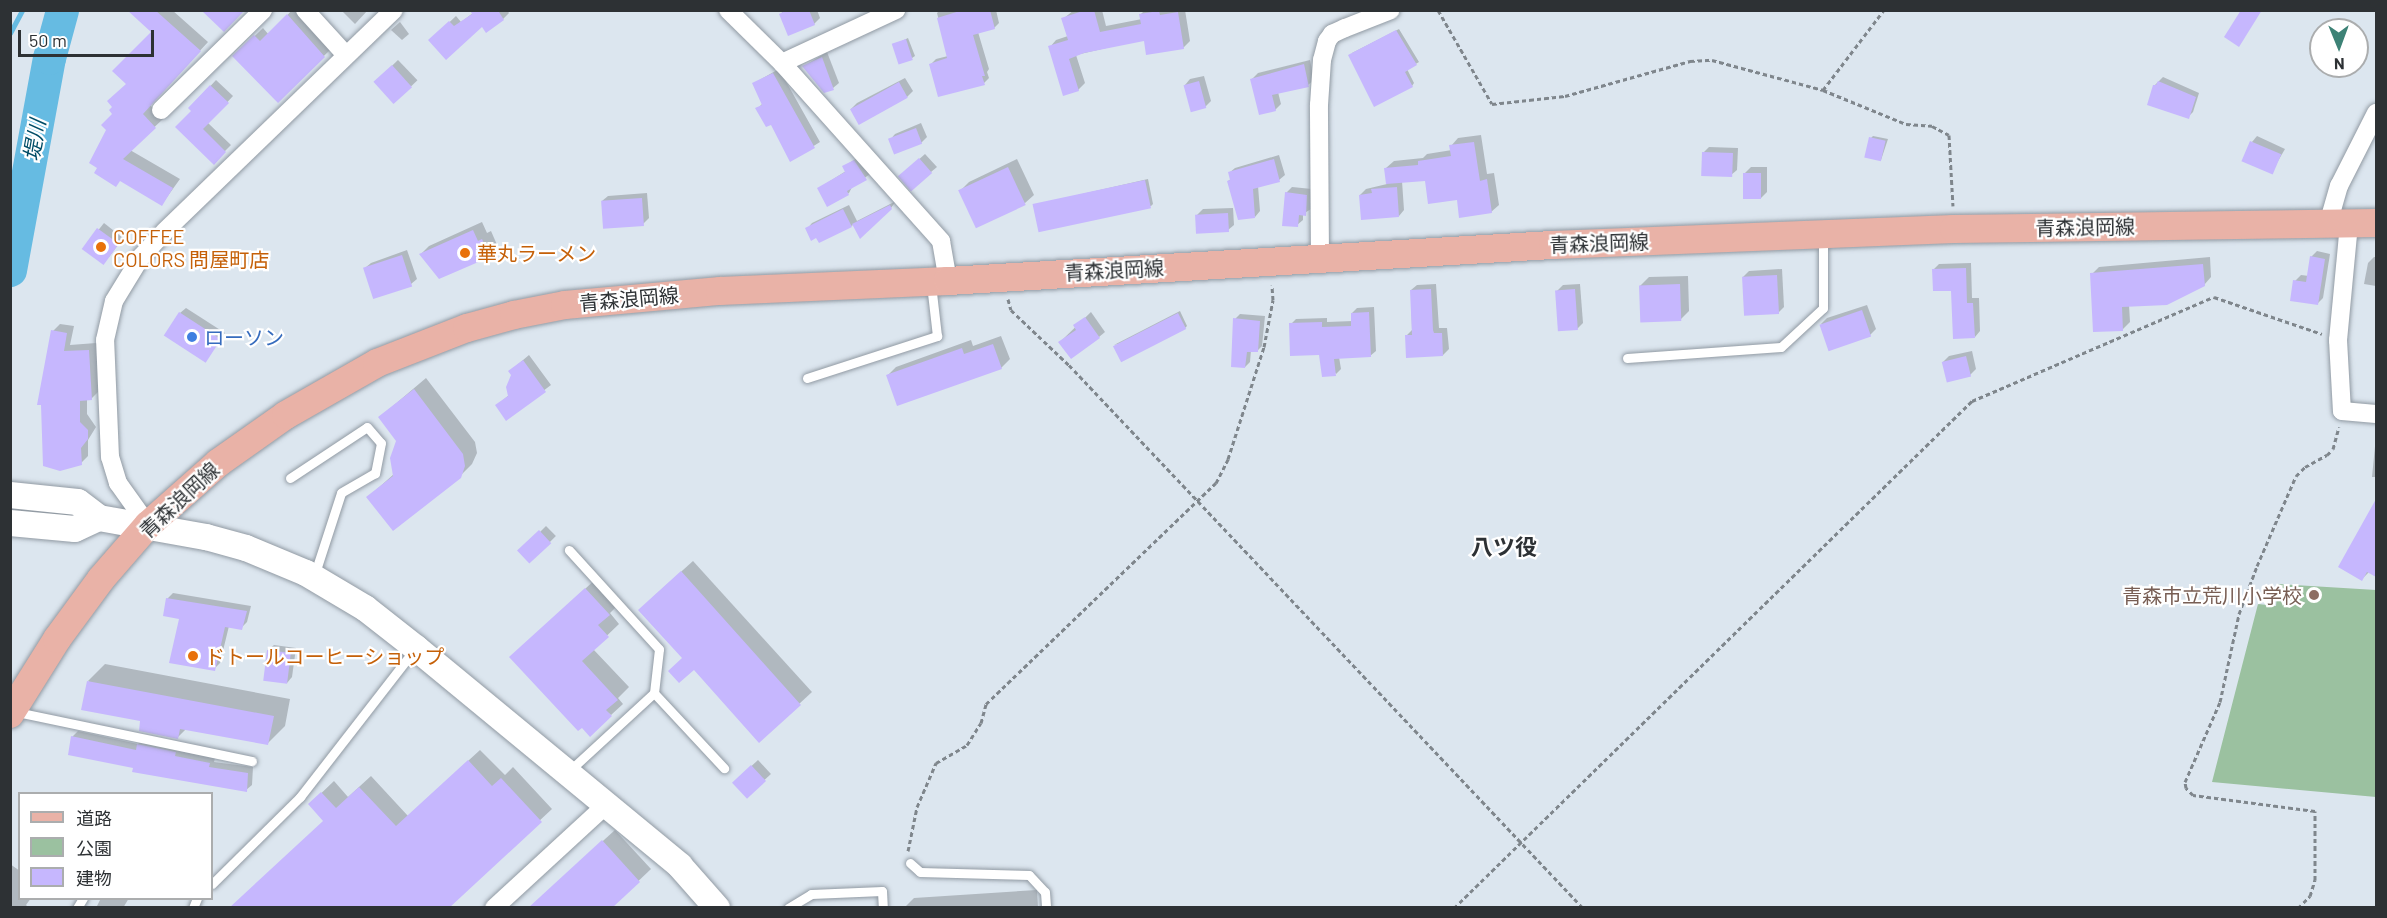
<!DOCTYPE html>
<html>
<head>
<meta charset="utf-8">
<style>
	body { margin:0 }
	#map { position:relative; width:2387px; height:918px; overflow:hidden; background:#dce6ef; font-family:Barlow,"Noto Sans JP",sans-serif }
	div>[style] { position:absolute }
	.green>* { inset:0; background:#9bc1a0 }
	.shadow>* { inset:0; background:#0003; transform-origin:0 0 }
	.stream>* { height:5px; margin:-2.5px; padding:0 2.5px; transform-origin:2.5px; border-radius:2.5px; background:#66bbe2 }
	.river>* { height:33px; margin:-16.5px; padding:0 16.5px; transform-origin:16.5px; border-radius:16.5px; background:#66bbe2 }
	.building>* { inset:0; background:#c6b7fe; transform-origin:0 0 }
	.path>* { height:3px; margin-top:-1.5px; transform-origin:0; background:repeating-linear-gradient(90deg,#7f868c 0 4.5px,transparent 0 7.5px) }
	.roads { filter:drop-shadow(0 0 2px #919aa3) drop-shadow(0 0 2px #919aa3) }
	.lane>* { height:9px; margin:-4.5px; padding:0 4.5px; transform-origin:4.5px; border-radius:4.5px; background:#fff }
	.street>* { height:18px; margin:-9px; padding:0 9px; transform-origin:9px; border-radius:9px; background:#fff }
	.secondary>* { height:26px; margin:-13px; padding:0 13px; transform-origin:13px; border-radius:13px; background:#fff }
	.primary>* { height:28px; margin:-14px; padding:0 14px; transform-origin:14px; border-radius:14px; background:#e9b2a7 }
	.dots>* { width:16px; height:16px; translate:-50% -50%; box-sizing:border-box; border:3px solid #fff; border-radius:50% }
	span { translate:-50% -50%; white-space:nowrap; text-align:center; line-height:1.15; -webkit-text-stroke:4.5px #fff; paint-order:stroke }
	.street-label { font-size:20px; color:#2d3134 }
	.food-label { font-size:20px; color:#c56008 }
	.left { translate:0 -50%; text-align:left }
	.shop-label { font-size:20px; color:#366cbe }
	.education-label { font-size:20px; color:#785e54 }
	.right { translate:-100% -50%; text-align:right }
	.water-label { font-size:21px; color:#004c66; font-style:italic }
	.quarter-label { font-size:22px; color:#2d3134; font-weight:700 }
	.frame { position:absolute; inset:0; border:12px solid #2d3134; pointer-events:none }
	.legend { position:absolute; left:18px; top:792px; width:195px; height:108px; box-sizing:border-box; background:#fff; border:2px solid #abadae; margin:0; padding:8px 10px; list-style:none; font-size:18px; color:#2d3134 }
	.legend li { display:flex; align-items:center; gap:12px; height:30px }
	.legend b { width:30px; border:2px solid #abadae }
	.north { position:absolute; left:2309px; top:18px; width:60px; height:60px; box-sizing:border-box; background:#fff; border:2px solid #abadae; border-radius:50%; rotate:179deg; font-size:16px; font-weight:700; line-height:24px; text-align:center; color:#2d3134 }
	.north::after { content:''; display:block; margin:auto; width:21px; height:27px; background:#3d8276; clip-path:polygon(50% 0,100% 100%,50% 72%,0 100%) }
	.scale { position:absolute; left:18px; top:30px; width:136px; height:27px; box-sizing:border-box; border:3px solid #2d3134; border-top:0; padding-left:8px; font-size:18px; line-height:21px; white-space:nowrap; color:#2d3134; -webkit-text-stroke:4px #fff; paint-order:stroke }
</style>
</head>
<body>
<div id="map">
	<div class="green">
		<i style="clip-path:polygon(2278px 584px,2376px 590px,2376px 797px,2212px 782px,2258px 604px,2276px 606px)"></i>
	</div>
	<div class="shadow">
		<i style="clip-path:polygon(135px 10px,172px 10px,208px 42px,150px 105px,163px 119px,130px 150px,180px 179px,162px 204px,121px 180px,114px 114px,153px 31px)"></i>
		<i style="clip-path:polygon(292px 10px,298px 10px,332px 48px,278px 101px,234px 56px,263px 28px,269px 35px)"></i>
		<i style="clip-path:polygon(341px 10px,368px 10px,355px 24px)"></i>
		<i style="clip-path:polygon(477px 10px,507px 10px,509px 13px,503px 19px,436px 35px,456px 16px,461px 22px)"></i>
		<i style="clip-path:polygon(784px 10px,817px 10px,820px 18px,814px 24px,781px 14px)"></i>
		<i style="clip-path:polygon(940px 10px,996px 10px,999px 23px,994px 28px,978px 32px,989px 69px,987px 72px,989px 78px,984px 83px,931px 64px,936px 59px,948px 56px,937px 13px)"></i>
		<i style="clip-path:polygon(1074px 10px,1102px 10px,1106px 26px,1142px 19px,1141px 14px,1145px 10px,1185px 10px,1190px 41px,1183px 48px,1145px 39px,1076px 55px,1085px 83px,1078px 90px,1050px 47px,1056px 40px,1068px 36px,1063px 19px)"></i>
		<i style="clip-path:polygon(400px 22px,409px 34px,402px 40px,391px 30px)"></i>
		<i style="clip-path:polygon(1399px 29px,1419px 62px,1407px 69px,1414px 83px,1412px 86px,1352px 53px)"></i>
		<i style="clip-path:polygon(908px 38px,915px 56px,912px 58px,894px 45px)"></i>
		<i style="clip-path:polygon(827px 52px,839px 83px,833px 88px,804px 66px)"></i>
		<i style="left:398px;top:60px;width:28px;height:32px;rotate:46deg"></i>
		<i style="clip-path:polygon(1310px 60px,1314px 80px,1308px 85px,1278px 92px,1281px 104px,1275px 110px,1252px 79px,1258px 73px)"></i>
		<i style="clip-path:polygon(779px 69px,820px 142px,791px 160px,772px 122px,757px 109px,763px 103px,754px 83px)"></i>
		<i style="clip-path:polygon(1204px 76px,1211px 101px,1205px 107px,1185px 85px,1190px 79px)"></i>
		<i style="clip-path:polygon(2163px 77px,2199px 93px,2193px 112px,2188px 117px,2155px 85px)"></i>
		<i style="clip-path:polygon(905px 78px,913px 91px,907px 97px,859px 123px,851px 109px,857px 103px)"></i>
		<i style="clip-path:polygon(216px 80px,233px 96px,208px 123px,231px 145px,214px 162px,190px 108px)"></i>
		<i style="clip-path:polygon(921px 123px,927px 137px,921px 143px,890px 140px,895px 134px)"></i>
		<i style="clip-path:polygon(1481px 135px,1487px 174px,1494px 173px,1499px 205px,1491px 212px,1458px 198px,1426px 179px,1402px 181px,1404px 210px,1399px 216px,1360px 195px,1366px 189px,1387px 184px,1386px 168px,1394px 161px,1423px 158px,1427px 154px,1452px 150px,1451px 146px,1458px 138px)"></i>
		<i style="clip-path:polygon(1873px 136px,1888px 139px,1881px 160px,1871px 138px)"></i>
		<i style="clip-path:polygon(2257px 136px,2285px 149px,2271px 173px,2252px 142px)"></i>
		<i style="clip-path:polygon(1709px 147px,1738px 148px,1737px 170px,1731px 175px,1703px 153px)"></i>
		<i style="clip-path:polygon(925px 154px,937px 167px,931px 172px,906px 171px)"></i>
		<i style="clip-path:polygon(1279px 155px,1285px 175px,1279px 180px,1258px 186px,1260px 211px,1255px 217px,1228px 181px,1231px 179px,1229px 173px,1235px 168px)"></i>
		<i style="clip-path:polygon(858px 157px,870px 174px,852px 187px,849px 193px,828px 205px,819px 188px,846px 171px,844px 167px)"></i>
		<i style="clip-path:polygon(1017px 159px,1034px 195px,1025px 203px,960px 191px,969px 182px)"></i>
		<i style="clip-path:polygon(1751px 167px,1767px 167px,1767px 192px,1761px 198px,1745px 173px)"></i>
		<i style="clip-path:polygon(1148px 179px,1153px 204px,1151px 206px,1034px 205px)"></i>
		<i style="clip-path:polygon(1292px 187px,1312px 189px,1311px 209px,1303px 214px,1303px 220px,1297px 225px,1286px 193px)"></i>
		<i style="clip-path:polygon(647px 193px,649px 218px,643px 224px,602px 201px,608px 196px)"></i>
		<i style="clip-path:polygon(896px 201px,891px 208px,851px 226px,807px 229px,812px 223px,849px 205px,857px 221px)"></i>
		<i style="clip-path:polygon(1233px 208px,1234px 225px,1228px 230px,1197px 215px,1203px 209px)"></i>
		<i style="clip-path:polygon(482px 222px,487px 233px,491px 231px,498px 247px,489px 256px,421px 254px,429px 246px)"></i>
		<i style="clip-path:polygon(104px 223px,123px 238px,109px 257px,84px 248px)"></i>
		<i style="clip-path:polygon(407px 250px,417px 279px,411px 284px,365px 268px,371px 263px)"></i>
		<i style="clip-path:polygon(2317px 251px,2330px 254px,2323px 298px,2318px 303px,2295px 281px,2301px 275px,2309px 276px,2311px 257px)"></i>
		<i style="clip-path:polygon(2210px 257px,2211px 277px,2204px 285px,2129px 305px,2130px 322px,2122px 330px,2092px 274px,2099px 267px)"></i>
		<i style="clip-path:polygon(2374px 257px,2376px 257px,2376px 286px,2364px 284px,2368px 263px)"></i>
		<i style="clip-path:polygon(1971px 263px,1972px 298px,1979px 298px,1980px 331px,1975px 337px,1952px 289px,1933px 270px,1939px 264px)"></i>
		<i style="clip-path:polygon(1782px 269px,1784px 307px,1778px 313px,1743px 277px,1749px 271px)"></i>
		<i style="clip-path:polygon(1688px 276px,1689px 311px,1680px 320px,1640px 286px,1649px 277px)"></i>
		<i style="clip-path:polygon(1436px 284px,1439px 328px,1447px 328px,1449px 349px,1443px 355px,1406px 336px,1412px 330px,1411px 290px,1417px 285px)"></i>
		<i style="clip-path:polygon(1580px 284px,1583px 323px,1577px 329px,1557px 291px,1563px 285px)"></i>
		<i style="clip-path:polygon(1867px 305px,1876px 329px,1870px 335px,1821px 324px,1827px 318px)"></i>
		<i style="clip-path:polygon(1374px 307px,1376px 351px,1370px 356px,1339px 357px,1341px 369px,1336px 374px,1321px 353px,1291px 324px,1296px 319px,1327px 318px,1327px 322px,1353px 321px,1352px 313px,1357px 308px)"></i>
		<i style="clip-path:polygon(186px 308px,225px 333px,205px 360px,180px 313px)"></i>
		<i style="clip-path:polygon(1180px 311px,1187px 326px,1185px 328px,1114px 345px)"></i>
		<i style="clip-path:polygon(1091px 312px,1105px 332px,1099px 337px,1060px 342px)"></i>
		<i style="clip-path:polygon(1240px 314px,1265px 316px,1262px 346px,1257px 351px,1251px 350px,1250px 362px,1245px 367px,1235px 319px)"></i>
		<i style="clip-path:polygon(60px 324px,74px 326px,70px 345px,96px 343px,99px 391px,91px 399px,87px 399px,87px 414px,96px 427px,88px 440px,88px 456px,81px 463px,53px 331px)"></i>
		<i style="clip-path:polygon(1001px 336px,1010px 359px,1001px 368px,887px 376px,896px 367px,971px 340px,973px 346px)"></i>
		<i style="clip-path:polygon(1972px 351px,1976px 369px,1970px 375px,1943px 362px,1949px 356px)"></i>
		<i style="clip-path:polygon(529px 355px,551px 385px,506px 419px,497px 405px,509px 395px,513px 375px,510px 371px)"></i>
		<i style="clip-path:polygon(426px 378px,475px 442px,477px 453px,472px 464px,460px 476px,368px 497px,394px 474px,398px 441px,380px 417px)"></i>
		<i style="clip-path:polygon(2376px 436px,2376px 477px,2372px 477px)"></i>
		<i style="clip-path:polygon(2376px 502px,2376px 576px,2369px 572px,2362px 579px,2340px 566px)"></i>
		<i style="left:546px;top:526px;width:14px;height:37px;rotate:45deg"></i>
		<i style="clip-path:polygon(693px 561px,812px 692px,759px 741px,684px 658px,652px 598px)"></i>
		<i style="clip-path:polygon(598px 577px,621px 602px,610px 613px,619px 624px,593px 649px,629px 687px,618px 698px,623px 704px,611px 715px,523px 646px)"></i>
		<i style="clip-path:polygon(173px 593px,251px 606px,247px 622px,241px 628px,229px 626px,220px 663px,214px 669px,167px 599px)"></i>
		<i style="clip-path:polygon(274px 645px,296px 648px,292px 677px,287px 683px,268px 650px)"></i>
		<i style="clip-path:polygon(105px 664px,290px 699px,285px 726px,268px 743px,187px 728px,178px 737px,142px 720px,88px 681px)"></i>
		<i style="clip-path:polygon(78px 731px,138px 744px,144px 739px,181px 747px,180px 751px,215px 758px,214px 762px,253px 767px,252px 785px,246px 790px,135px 767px,72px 737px)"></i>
		<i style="clip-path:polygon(480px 750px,505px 775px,513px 767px,552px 809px,446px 908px,325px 821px,310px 804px,334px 781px,348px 797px,371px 776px,408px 816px)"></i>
		<i style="left:758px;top:760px;width:19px;height:33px;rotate:47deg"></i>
		<i style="clip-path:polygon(615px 830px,651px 869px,610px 908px,529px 908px)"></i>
		<i style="clip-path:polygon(10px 864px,20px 871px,20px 898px,31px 898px,26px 905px,29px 908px,10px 908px)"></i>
		<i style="clip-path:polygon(1037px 890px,1038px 908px,904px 908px,914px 898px)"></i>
		<i style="clip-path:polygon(101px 898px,129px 898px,123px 908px,96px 908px)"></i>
	</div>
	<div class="stream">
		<i style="left:10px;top:33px;width:26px;rotate:-62deg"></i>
	</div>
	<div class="river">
		<i style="left:10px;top:270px;width:216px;rotate:-79.6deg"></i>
		<i style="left:49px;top:58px;width:50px;rotate:-74.8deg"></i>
	</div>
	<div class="building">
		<i style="clip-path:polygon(127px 10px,155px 10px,201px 51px,143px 114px,156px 128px,123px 159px,173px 188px,162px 206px,120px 181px,116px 187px,94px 173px,97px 168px,89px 163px,106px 130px,101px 125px,112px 114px,109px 110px,112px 107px,107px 101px,126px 84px,112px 71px,151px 32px)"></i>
		<i style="clip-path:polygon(201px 10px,245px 10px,224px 32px)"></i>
		<i style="clip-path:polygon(470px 10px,500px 10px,499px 12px,504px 20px,486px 33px,482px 27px,446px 60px,428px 40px,449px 21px,454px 26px,472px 14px)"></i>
		<i style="clip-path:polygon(787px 10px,809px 10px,815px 25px,788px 36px,779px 14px)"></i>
		<i style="clip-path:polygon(963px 10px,990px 10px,995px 29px,973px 35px,985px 76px,982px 76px,985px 85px,938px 97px,929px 64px,947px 58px,937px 18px)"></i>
		<i style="clip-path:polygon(1086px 10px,1094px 10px,1100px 32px,1141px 24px,1139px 14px,1159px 11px,1160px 15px,1178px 12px,1184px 49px,1146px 55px,1144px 41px,1084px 53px,1069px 59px,1079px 91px,1063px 96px,1048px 46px,1068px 40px,1061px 18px)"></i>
		<i style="clip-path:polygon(2241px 10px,2262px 10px,2239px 47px,2224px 37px)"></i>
		<i style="clip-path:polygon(287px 14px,325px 57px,278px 103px,232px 56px,254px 35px,260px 41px)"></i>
		<i style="clip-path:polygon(1396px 30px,1417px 65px,1405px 72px,1413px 87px,1374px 107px,1348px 55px)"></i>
		<i style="left:906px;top:39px;width:22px;height:15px;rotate:72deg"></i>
		<i style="clip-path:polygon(822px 57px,834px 90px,824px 93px,802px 66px)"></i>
		<i style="clip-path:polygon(1304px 64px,1309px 87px,1272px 95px,1276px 111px,1259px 115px,1250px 79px)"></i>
		<i style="left:392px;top:65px;width:30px;height:25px;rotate:48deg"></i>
		<i style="clip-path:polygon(773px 73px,815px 148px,790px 162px,771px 125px,766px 127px,755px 108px,762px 105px,752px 83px)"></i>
		<i style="left:1199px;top:81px;width:28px;height:16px;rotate:75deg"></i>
		<i style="clip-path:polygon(2158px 81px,2196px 97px,2189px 119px,2147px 105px,2153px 85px,2156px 85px)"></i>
		<i style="left:899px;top:82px;width:18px;height:56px;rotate:61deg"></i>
		<i style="clip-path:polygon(210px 85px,229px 103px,203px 129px,226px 152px,214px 165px,175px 127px,191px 111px,188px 108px)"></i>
		<i style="left:916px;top:128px;width:17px;height:30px;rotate:69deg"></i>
		<i style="left:1869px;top:137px;width:17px;height:21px;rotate:13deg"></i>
		<i style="left:2250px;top:141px;width:34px;height:22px;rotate:23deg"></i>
		<i style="clip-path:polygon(1474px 142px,1480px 181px,1487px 179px,1492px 213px,1459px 218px,1457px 200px,1428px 204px,1425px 181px,1386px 184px,1384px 168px,1418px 165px,1418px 161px,1451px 156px,1449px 145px)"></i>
		<i style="left:1702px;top:152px;width:31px;height:24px;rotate:2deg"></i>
		<i style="left:919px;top:158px;width:20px;height:28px;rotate:49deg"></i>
		<i style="clip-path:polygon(1274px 159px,1280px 182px,1253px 189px,1255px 218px,1238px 220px,1227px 181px,1230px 180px,1228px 172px)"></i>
		<i style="clip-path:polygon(854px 160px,867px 180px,847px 191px,849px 195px,827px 207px,817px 188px,845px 172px,842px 166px)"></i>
		<i style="left:1008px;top:167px;width:42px;height:55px;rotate:65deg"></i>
		<i style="left:1743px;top:173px;width:18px;height:26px"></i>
		<i style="left:1145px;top:180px;width:29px;height:115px;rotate:78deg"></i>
		<i style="clip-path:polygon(1397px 187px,1399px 217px,1361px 220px,1359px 195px,1372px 193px,1371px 189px)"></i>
		<i style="clip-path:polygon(1285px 192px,1307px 195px,1306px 216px,1299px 215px,1298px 227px,1282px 226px)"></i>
		<i style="left:642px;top:198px;width:28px;height:41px;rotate:86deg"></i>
		<i style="clip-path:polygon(890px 205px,892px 209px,860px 239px,852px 224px)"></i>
		<i style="clip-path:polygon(843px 209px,852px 227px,819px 243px,816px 238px,811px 241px,805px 228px)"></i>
		<i style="left:1228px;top:213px;width:19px;height:33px;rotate:87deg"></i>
		<i style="left:97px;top:228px;width:27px;height:26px;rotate:36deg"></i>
		<i style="clip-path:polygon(473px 230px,478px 241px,482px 239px,490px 257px,439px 279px,419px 254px)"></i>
		<i style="left:402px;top:255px;width:33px;height:41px;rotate:72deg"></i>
		<i style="clip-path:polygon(2310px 256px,2325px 259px,2318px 305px,2290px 301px,2293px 280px,2306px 282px)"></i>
		<i style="clip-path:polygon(2203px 264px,2205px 286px,2167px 305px,2122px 307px,2123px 331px,2093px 332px,2090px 273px)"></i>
		<i style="clip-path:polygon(1966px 268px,1967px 303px,1973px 303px,1975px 338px,1953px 339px,1951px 291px,1933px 291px,1932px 269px)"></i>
		<i style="left:1777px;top:275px;width:39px;height:35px;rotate:87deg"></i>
		<i style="left:1680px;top:284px;width:37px;height:41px;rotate:88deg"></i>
		<i style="clip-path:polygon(1431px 289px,1433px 330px,1434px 333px,1442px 333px,1443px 356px,1406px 358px,1405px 335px,1412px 335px,1410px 290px)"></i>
		<i style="left:1575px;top:289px;width:41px;height:20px;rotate:86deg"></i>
		<i style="left:1862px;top:310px;width:28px;height:45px;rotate:71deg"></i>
		<i style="left:179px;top:312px;width:50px;height:28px;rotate:33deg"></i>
		<i style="clip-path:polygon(1369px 312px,1371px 357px,1334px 359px,1336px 376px,1322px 377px,1319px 355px,1290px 356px,1289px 323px,1322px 322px,1322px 327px,1351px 326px,1351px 313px)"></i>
		<i style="left:1178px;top:313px;width:18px;height:73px;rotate:63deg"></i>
		<i style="clip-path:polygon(1085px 317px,1100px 338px,1071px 359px,1058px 342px,1076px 330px,1073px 325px)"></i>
		<i style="clip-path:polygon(1233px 318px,1260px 321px,1258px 352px,1247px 352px,1245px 368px,1231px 367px)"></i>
		<i style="clip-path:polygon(51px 330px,67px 333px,64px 351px,89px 350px,92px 400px,80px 401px,80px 422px,88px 430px,88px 439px,81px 448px,82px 465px,60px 471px,43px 466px,41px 405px,37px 405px)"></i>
		<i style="clip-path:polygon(993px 344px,1002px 369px,897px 406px,886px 375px,962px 348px,964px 354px)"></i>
		<i style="left:1966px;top:356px;width:21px;height:25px;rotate:76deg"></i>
		<i style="clip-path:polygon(523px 360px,546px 392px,506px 421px,495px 405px,508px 396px,506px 387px,511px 375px,508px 371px)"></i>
		<i style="clip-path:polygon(414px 389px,463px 454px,465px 466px,461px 478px,393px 531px,366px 497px,393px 476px,390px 458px,396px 441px,378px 417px)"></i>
		<i style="clip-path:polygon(2376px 499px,2376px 577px,2367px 572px,2362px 581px,2338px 567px)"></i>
		<i style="left:539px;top:530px;width:18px;height:30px;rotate:47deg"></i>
		<i style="clip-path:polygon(681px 571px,801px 705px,759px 743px,694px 670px,679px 683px,668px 671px,682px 658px,638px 610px)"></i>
		<i style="clip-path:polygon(585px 588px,610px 615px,598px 625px,609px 637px,582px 661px,618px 700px,606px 710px,612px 716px,590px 737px,582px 728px,578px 731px,509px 657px)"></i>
		<i style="clip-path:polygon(166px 598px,247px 611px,242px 630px,225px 627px,215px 671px,169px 663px,179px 619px,163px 616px)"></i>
		<i style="left:267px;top:650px;width:24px;height:31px;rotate:7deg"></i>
		<i style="clip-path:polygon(87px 681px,274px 716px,268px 745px,180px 729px,178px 739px,139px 731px,140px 721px,81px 710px)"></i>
		<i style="clip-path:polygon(71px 736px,136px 750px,137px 744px,176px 752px,175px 756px,210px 763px,209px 767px,248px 773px,247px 792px,132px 772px,133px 768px,68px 755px)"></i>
		<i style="clip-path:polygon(468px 760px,492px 786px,501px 778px,542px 822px,449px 908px,229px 908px,323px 821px,308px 804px,321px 792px,336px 808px,359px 787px,396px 826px)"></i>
		<i style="left:751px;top:765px;width:22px;height:26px;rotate:47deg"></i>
		<i style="clip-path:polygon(602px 840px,640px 882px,612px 908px,528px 908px)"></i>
	</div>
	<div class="path">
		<i style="left:1438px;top:10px;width:108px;rotate:60.1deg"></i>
		<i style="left:1492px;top:104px;width:73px;rotate:-6.3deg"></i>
		<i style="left:1565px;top:96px;width:130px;rotate:-15.6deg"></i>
		<i style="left:1690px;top:61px;width:22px;rotate:-3deg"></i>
		<i style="left:1712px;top:60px;width:115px;rotate:15.1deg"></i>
		<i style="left:1823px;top:90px;width:90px;rotate:22.3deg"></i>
		<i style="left:1906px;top:124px;width:26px;rotate:4deg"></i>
		<i style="left:1932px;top:126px;width:19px;rotate:28deg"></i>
		<i style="left:1949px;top:135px;width:71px;rotate:86.8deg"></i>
		<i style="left:1823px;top:90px;width:101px;rotate:-52.7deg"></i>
		<i style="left:1008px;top:299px;width:11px;rotate:75deg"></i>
		<i style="left:1011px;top:310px;width:80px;rotate:43.5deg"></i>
		<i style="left:1069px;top:365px;width:748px;rotate:46.57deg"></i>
		<i style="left:908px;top:851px;width:45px;rotate:-78.4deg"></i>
		<i style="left:917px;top:807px;width:48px;rotate:-66.6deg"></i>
		<i style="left:936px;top:763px;width:36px;rotate:-30deg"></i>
		<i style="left:967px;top:745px;width:26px;rotate:-58deg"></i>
		<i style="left:981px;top:723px;width:20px;rotate:-75deg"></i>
		<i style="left:986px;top:704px;width:319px;rotate:-43.9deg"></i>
		<i style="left:1216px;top:483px;width:27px;rotate:-63deg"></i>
		<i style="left:1228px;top:459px;width:118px;rotate:-72.2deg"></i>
		<i style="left:1264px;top:347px;width:48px;rotate:-79.2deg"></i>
		<i style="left:1273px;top:300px;width:15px;rotate:-94deg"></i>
		<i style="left:1454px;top:908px;width:725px;rotate:-44.39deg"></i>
		<i style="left:1972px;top:401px;width:263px;rotate:-23.3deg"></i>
		<i style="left:2214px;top:297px;width:114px;rotate:18.9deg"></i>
		<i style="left:2298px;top:908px;width:17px;rotate:-45deg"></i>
		<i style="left:2310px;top:896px;width:17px;rotate:-73deg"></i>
		<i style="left:2315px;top:880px;width:69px;rotate:-90deg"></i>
		<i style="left:2315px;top:811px;width:123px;rotate:-172.5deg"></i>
		<i style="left:2193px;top:795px;width:10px;rotate:-135deg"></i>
		<i style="left:2186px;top:788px;width:6px;rotate:-99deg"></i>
		<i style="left:2185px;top:782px;width:87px;rotate:-66.4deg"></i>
		<i style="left:2220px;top:702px;width:90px;rotate:-77.8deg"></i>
		<i style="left:2239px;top:614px;width:51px;rotate:-69.4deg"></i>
		<i style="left:2257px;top:566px;width:98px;rotate:-66.6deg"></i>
		<i style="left:2296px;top:476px;width:13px;rotate:-45deg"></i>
		<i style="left:2305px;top:467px;width:25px;rotate:-29deg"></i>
		<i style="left:2327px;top:455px;width:8px;rotate:-45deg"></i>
		<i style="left:2333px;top:449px;width:23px;rotate:-75deg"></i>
	</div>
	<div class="roads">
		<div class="lane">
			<i style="left:1627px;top:358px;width:154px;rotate:-4.1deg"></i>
			<i style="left:1781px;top:347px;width:57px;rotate:-42.9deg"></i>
			<i style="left:1823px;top:308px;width:71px;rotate:-90deg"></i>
			<i style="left:807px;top:378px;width:137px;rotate:-17.9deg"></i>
			<i style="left:937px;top:336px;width:52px;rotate:-96.6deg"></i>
			<i style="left:290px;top:478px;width:92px;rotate:-33.5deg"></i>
			<i style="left:367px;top:427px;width:21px;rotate:49deg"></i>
			<i style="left:381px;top:443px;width:31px;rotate:101deg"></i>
			<i style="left:375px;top:473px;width:39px;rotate:150deg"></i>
			<i style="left:341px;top:493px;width:87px;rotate:108deg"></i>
			<i style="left:654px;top:693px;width:103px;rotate:47deg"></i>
			<i style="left:17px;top:712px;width:240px;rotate:11.8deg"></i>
			<i style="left:568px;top:772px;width:117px;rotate:-42.6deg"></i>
			<i style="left:654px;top:693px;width:44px;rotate:-83.5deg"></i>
			<i style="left:659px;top:649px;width:134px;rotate:-132.3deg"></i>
			<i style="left:910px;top:863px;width:13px;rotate:42deg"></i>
			<i style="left:920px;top:872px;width:109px;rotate:1.6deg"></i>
			<i style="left:1029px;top:875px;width:23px;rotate:47deg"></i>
			<i style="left:1045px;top:892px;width:16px;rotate:86deg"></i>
			<i style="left:212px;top:884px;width:124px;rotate:-44.7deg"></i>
			<i style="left:300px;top:797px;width:187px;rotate:-52.2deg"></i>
			<i style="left:77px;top:908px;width:12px;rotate:-59deg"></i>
			<i style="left:193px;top:908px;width:11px;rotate:-68deg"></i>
			<i style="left:788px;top:908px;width:27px;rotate:-31deg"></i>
			<i style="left:811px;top:894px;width:71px;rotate:-2.4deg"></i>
			<i style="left:882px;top:891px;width:17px;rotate:87deg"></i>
		</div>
		<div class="street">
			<i style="left:305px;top:10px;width:61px;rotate:47.7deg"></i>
			<i style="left:728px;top:10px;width:76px;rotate:44.5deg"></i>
			<i style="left:782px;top:63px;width:239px;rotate:48.2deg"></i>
			<i style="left:941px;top:241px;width:41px;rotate:80.1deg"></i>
			<i style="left:782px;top:63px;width:126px;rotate:-24.9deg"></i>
			<i style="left:161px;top:110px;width:143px;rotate:-44.4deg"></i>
			<i style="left:2328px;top:224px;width:40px;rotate:-74deg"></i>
			<i style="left:2339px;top:186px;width:82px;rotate:-63.1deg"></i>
			<i style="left:2349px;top:224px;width:117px;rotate:95.4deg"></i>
			<i style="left:2338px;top:340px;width:71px;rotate:86.8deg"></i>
			<i style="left:2342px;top:411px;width:34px;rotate:5deg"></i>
			<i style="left:1320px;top:258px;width:153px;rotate:-90.4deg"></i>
			<i style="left:1319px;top:105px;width:45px;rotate:-86.2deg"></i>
			<i style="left:1322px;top:60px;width:20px;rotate:-75deg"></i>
			<i style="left:1327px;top:41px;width:9px;rotate:-54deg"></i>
			<i style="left:1332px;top:34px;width:14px;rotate:-25deg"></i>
			<i style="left:1345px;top:28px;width:49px;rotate:-21.4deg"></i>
			<i style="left:148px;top:525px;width:52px;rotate:-125.5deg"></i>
			<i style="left:118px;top:483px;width:27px;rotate:-107deg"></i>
			<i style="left:110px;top:457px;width:117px;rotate:-92.4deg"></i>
			<i style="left:105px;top:340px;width:40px;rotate:-77deg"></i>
			<i style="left:114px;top:301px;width:52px;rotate:-58.5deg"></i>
			<i style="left:141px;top:257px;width:35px;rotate:-47deg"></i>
			<i style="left:165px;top:231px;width:318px;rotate:-44deg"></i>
			<i style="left:494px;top:908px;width:154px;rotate:-42.6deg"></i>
		</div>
		<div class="secondary">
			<i style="left:10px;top:495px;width:68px;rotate:5.9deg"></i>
			<i style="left:78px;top:502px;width:26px;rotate:37deg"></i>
			<i style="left:99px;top:518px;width:109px;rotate:10.1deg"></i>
			<i style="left:206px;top:537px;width:41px;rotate:15.4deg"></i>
			<i style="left:246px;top:548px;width:65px;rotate:22.6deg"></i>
			<i style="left:306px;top:573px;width:69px;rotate:30.7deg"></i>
			<i style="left:365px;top:608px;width:65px;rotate:38.1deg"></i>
			<i style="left:416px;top:648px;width:342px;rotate:39.5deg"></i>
			<i style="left:680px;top:866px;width:56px;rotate:48.6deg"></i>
			<i style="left:10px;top:523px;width:65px;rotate:5.3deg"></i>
			<i style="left:75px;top:529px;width:26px;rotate:-25deg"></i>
		</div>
		<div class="primary">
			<i style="left:10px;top:714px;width:89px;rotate:-57.9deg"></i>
			<i style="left:57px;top:639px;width:74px;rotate:-53.7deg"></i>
			<i style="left:101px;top:579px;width:72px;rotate:-49deg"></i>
			<i style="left:148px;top:525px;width:94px;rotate:-41.5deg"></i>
			<i style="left:218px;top:463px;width:83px;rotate:-35.2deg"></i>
			<i style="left:286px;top:415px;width:105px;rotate:-29.7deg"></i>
			<i style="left:377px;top:363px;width:97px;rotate:-21.3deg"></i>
			<i style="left:467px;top:328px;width:49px;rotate:-15.5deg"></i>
			<i style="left:514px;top:315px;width:52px;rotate:-11.1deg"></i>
			<i style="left:565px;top:305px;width:156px;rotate:-5.2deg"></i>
			<i style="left:720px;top:291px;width:228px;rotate:-2.5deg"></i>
			<i style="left:948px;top:281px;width:606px;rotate:-3.41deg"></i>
			<i style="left:1553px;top:245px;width:401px;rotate:-2.3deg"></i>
			<i style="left:1954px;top:229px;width:422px;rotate:-0.8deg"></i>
		</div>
	</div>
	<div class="dots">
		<i style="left:101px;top:247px;background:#e8710a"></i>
		<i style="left:465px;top:253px;background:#e8710a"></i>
		<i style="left:192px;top:337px;background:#3f7fe0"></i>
		<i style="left:2314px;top:595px;background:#8d6e63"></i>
		<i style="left:193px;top:656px;background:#e8710a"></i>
	</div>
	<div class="street-label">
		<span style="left:2085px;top:227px;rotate:-1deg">青森浪岡線</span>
		<span style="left:1599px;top:243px;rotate:-2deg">青森浪岡線</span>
		<span style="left:1114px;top:270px;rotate:-3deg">青森浪岡線</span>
		<span style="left:629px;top:299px;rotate:-5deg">青森浪岡線</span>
		<span style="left:179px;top:500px;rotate:-43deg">青森浪岡線</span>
	</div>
	<div class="food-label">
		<span class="left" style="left:113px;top:248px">COFFEE<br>COLORS 問屋町店</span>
		<span class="left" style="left:477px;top:253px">華丸ラーメン</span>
		<span class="left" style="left:205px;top:656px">ドトールコーヒーショップ</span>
	</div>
	<div class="shop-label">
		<span class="left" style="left:204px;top:337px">ローソン</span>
	</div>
	<div class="education-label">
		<span class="right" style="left:2302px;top:595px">青森市立荒川小学校</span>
	</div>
	<div class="water-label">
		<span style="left:34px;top:140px;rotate:-80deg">堤川</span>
	</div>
	<div class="quarter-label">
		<span style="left:1504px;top:547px">八ツ役</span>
	</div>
	<div class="frame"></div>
	<ul class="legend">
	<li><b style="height:8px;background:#e9b2a7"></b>道路</li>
	<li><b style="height:16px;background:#9bc1a0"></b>公園</li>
	<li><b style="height:16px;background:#c6b7fe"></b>建物</li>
	</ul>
	<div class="north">N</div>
	<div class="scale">50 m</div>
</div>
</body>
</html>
